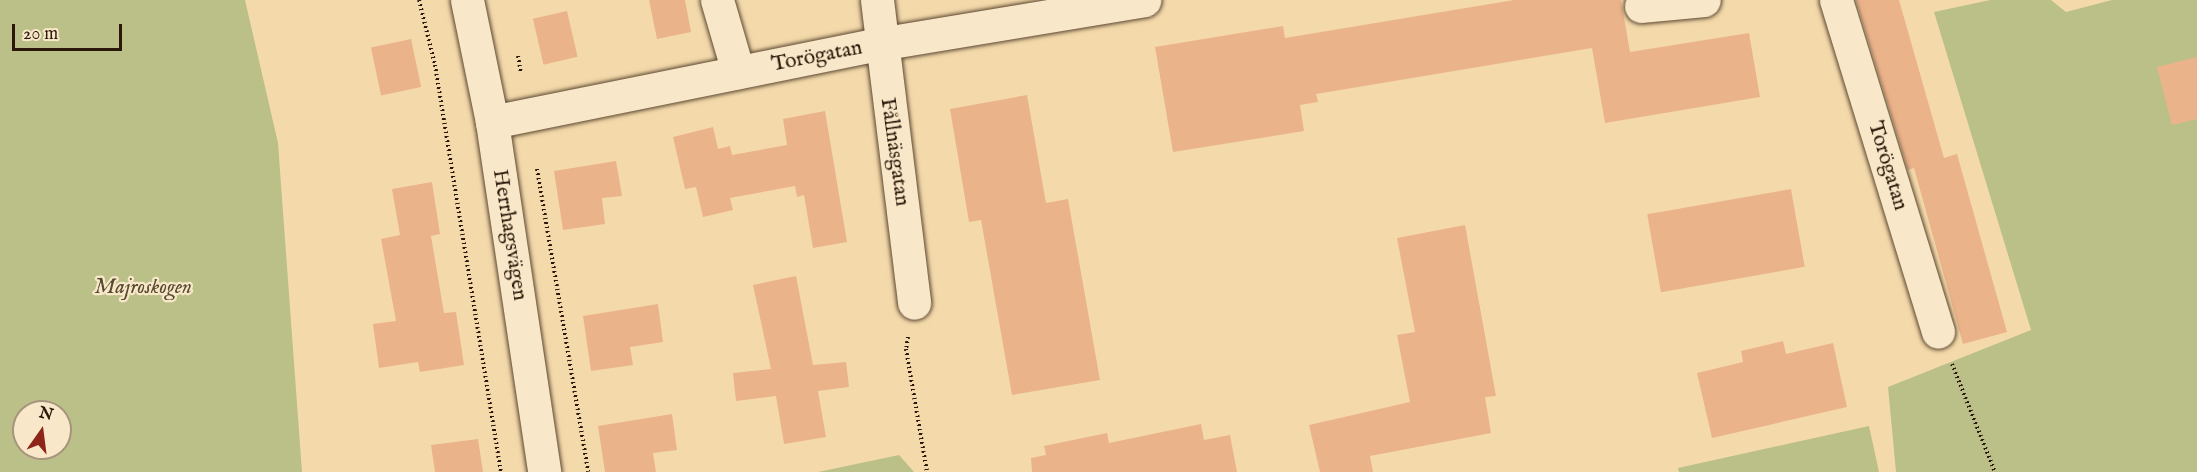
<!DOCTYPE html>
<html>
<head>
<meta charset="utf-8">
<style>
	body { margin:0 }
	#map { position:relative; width:2197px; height:472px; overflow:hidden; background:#f4daab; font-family:"IM FELL English",serif }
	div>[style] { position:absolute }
	.green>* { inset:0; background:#bbc089 }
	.building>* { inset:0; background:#ebb38a; transform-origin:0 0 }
	.path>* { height:4px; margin-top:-2px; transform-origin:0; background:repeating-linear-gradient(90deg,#2b180a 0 1.5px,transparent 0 4.5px) }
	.roads { filter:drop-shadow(0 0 2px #5d4832) drop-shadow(0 0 2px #5d4832) }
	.minor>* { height:33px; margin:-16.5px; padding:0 16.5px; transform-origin:16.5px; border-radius:16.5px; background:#f8e7c8 }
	span { translate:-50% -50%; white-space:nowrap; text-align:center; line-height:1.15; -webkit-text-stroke:4.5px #f8e7c8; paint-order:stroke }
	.street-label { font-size:21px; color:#2b180a }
	.park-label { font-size:21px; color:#564a30; font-style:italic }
	.north { position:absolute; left:12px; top:400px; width:60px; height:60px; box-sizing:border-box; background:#f8e7c8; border:2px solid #a6947c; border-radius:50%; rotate:14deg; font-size:16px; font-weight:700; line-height:24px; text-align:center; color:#2b180a }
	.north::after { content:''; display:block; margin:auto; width:21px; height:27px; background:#8f2418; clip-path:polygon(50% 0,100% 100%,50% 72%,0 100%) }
	.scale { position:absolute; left:12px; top:24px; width:110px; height:27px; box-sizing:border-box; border:3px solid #2b180a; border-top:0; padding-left:8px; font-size:18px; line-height:21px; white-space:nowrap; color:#2b180a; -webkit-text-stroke:4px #f8e7c8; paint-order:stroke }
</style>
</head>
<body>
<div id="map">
	<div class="green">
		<i style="clip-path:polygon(evenodd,0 0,245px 0,278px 143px,302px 472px,0 472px,0 0,24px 412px,60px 412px,60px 448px,24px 448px,24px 412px)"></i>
		<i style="clip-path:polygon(1990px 0,2051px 0,2066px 12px,2112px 0,2197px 0,2197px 472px,1896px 472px,1888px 387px,2031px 330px,1934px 12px)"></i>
		<i style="clip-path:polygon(1869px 426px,1879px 472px,1679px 472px,1678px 468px)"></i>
		<i style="clip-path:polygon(899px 455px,914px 472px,818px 472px)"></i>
	</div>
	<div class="building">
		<i style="clip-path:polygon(649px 0,685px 0,691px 32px,657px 39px)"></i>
		<i style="clip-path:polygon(1514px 0,1621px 0,1630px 52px,1749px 33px,1760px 97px,1605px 123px,1592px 48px,1316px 94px,1318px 102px,1300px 105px,1304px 131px,1173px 152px,1155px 47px,1283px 26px,1285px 38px)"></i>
		<i style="clip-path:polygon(1856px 0,1899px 0,1944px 158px,1957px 154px,2007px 332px,1963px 344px,1914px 168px,1908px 170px)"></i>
		<i style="left:567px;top:11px;width:47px;height:35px;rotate:77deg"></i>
		<i style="left:411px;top:39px;width:49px;height:41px;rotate:78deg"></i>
		<i style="clip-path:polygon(2197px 57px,2197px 119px,2172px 125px,2157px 67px)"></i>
		<i style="clip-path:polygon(1027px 95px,1046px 203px,1068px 199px,1100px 380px,1012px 395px,981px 220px,969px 222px,950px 109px)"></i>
		<i style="clip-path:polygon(825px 111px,847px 242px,813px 248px,804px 195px,797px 197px,795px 186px,730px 198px,733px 210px,703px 217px,696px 187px,685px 189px,673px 137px,713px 127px,718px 149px,730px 146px,732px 155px,787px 145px,783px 119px)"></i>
		<i style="clip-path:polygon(616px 161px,622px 196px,602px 198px,605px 224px,563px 230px,554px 171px)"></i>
		<i style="clip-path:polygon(432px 182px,440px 234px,431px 236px,444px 313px,456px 312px,464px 365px,420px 372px,418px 362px,379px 368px,373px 324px,396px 321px,381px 239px,400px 235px,392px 189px)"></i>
		<i style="left:1791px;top:189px;width:79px;height:146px;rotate:80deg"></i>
		<i style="clip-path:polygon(1465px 225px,1496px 396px,1485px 397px,1491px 433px,1370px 456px,1373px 472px,1320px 472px,1309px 425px,1410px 402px,1397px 335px,1415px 332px,1397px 238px)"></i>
		<i style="clip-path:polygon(796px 276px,813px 365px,846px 362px,849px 387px,818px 391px,826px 437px,784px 444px,776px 396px,736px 401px,733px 373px,771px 369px,753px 285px)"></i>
		<i style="clip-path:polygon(658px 304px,663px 342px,630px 347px,633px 365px,591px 371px,583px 316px)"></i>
		<i style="clip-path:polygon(1783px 341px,1786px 354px,1833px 343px,1847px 407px,1712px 438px,1697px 373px,1743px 362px,1741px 351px)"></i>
		<i style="clip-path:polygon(672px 414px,677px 450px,653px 453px,656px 472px,605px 472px,598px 426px)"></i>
		<i style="clip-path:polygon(1201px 424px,1204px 440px,1230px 435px,1237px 472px,1032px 472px,1031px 458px,1046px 455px,1044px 446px,1107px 433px,1109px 443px)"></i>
		<i style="clip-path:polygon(478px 439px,483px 472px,435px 472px,431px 445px)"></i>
	</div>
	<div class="path">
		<i style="left:419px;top:0;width:67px;rotate:76.2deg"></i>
		<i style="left:435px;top:65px;width:412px;rotate:80.8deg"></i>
		<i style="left:518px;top:56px;width:17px;rotate:80deg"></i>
		<i style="left:537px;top:169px;width:307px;rotate:80.4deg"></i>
		<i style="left:908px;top:337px;width:12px;rotate:99deg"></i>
		<i style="left:906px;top:349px;width:125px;rotate:80.3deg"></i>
		<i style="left:1952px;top:364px;width:116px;rotate:68.3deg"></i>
	</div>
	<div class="roads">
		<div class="minor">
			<i style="left:467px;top:0;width:125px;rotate:78.4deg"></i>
			<i style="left:492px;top:122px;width:354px;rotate:81.5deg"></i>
			<i style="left:717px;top:0;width:75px;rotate:73.7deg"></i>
			<i style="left:877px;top:0;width:305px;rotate:83deg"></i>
			<i style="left:1836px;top:0;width:347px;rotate:72.9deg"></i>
			<i style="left:1641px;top:6px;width:63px;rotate:-5.4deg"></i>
			<i style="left:492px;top:122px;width:395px;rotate:-11.4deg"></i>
			<i style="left:879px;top:44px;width:269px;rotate:-9.4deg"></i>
		</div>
	</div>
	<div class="street-label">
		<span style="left:817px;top:57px;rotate:-11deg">Torögatan</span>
		<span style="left:894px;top:152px;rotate:82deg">Fållnäsgatan</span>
		<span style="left:1887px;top:166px;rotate:73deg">Torögatan</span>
		<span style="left:509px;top:235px;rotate:81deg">Herrhagsvägen</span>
	</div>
	<div class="park-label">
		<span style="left:143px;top:288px">Majroskogen</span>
	</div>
	<div class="north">N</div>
	<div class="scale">20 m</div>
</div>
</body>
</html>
